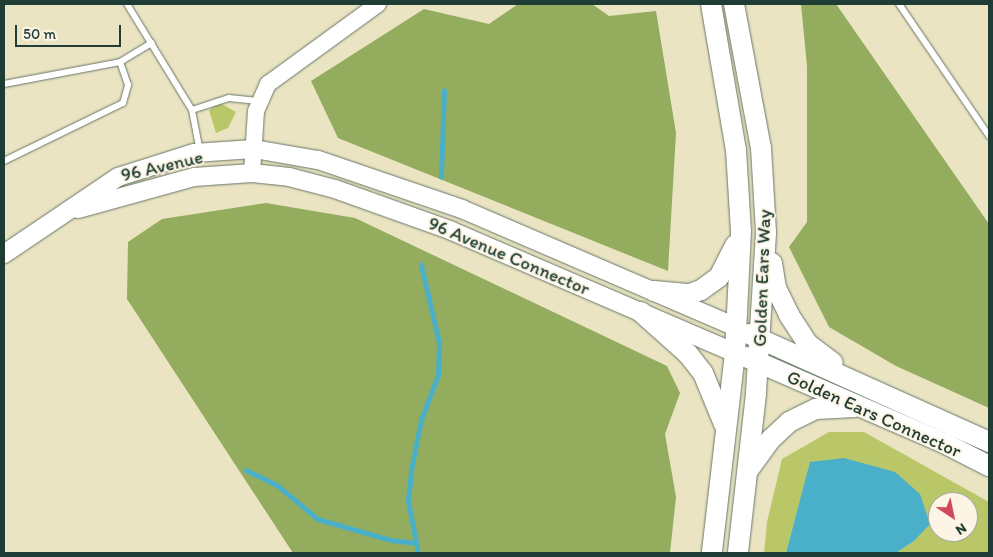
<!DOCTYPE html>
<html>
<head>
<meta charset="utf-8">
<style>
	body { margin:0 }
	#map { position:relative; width:993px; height:557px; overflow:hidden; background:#ebe4c3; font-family:Itim,sans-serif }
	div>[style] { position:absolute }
	.green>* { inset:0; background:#bac769 }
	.forest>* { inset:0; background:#93ac5d }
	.water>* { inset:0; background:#4ab0c9 }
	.stream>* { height:4.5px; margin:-2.25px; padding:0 2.25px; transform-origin:2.25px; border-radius:2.25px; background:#4ab0c9 }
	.roads { filter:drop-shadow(0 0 1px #676) drop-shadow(0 0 1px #676) }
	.service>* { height:6px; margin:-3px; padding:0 3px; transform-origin:3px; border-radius:3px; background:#fff }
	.tertiary>* { height:16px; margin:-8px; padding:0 8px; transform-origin:8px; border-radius:8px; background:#fff }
	.secondary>* { height:18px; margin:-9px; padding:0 9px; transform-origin:9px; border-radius:9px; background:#fff }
	.primary>* { height:20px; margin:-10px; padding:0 10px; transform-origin:10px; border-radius:10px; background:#fff }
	span { translate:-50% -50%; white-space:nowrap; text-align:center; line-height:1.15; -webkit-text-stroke:4px #fcf5e5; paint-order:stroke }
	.street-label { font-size:19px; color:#1f3d34 }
	.frame { position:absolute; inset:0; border:5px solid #1f3d34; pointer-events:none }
	.north { position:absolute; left:928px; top:492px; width:50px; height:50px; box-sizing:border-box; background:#fcf5e5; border:1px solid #a4ab9e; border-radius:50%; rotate:146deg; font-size:14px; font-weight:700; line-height:20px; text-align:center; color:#1f3d34 }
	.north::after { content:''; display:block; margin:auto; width:18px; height:22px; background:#d1495b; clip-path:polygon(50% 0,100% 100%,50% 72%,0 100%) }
	.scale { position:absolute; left:15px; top:25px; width:106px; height:22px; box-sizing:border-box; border:2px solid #1f3d34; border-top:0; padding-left:6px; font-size:15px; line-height:18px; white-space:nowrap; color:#1f3d34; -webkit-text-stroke:4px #fcf5e5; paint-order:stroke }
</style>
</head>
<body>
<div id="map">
	<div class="green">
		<i style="clip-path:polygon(220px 103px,236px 112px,228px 128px,216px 133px,209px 110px)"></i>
		<i style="clip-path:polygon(evenodd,829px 432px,864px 432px,989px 502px,989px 553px,896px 553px,914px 541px,811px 462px,786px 553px,764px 553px,767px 522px,782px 459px,829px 432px,938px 502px,968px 502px,968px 532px,938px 532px,938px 502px)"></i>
	</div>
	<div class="forest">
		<i style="clip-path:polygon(518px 4px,592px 4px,609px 16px,656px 11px,676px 133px,668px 271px,338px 138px,311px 81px,424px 9px,489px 24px)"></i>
		<i style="clip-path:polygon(801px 4px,836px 4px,989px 224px,989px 408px,896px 366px,829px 327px,789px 247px,807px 222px,807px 66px)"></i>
		<i style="clip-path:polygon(266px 203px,355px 218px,667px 366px,680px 393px,665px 434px,676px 497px,670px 553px,293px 553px,127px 299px,128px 242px,162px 219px)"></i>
	</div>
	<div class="water">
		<i style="clip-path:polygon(844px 458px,895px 472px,920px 494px,930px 524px,914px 541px,896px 553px,786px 553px,810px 462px)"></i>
	</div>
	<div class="stream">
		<i style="left:441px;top:177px;width:86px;rotate:-88deg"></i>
		<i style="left:246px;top:470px;width:34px;rotate:26deg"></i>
		<i style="left:277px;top:485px;width:53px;rotate:39.7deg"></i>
		<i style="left:318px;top:519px;width:76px;rotate:16deg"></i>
		<i style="left:391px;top:540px;width:25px;rotate:7deg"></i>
		<i style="left:418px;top:553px;width:53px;rotate:-100.9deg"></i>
		<i style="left:408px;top:501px;width:31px;rotate:-84deg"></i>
		<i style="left:411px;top:470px;width:51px;rotate:-78.7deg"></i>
		<i style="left:421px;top:420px;width:48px;rotate:-69.3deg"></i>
		<i style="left:438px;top:375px;width:32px;rotate:-88deg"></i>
		<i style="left:439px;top:343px;width:80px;rotate:-103deg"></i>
	</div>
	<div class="roads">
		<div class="service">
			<i style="left:127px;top:4px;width:124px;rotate:58.5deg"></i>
			<i style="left:192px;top:110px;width:43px;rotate:79.2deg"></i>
			<i style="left:899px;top:4px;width:160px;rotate:55.7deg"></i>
			<i style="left:4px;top:84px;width:118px;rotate:-10.7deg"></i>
			<i style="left:120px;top:62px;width:37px;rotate:-31deg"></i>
			<i style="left:192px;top:110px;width:39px;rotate:-18deg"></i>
			<i style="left:229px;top:98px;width:29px;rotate:6deg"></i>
			<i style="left:4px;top:161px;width:132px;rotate:-26deg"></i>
			<i style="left:123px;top:103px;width:19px;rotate:-74deg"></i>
			<i style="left:128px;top:85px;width:24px;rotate:-109deg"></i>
		</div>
		<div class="tertiary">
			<i style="left:252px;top:173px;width:62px;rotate:-86.3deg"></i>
			<i style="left:256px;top:111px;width:30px;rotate:-66deg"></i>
			<i style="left:268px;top:84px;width:136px;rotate:-36deg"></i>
		</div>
		<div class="secondary">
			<i style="left:78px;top:209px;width:120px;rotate:-15.4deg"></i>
			<i style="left:194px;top:177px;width:58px;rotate:-3.9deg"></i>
			<i style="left:252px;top:173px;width:37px;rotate:6deg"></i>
			<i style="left:289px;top:177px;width:48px;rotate:14.6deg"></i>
			<i style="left:335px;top:189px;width:124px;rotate:19.7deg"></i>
			<i style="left:452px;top:231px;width:308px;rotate:23.3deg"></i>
			<i style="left:4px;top:254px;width:138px;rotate:-34deg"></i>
			<i style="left:118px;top:177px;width:80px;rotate:-17.5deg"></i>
			<i style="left:194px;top:153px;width:60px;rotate:-3.8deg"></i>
			<i style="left:254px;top:149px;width:65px;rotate:9.8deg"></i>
			<i style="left:318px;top:160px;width:152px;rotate:18.8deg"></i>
			<i style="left:462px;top:209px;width:298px;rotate:23.3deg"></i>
		</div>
		<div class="primary">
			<i style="left:711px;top:4px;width:148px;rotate:80.3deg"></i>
			<i style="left:736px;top:150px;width:81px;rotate:86.5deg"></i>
			<i style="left:741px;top:231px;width:122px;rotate:92.8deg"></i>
			<i style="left:735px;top:353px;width:201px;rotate:96.6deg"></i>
			<i style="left:734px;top:4px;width:147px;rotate:79.4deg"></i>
			<i style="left:761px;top:148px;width:85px;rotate:86.6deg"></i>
			<i style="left:766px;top:233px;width:161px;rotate:93.6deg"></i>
			<i style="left:756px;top:394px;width:160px;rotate:96.5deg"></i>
			<i style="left:772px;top:263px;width:25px;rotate:81deg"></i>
			<i style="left:776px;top:288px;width:30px;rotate:64deg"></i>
			<i style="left:789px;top:315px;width:35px;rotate:57deg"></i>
			<i style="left:808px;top:344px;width:31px;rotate:37deg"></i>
			<i style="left:654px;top:291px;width:36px;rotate:5deg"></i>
			<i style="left:690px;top:294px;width:12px;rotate:-20deg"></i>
			<i style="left:701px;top:290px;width:22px;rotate:-36deg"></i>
			<i style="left:719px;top:277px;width:36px;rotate:-63deg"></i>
			<i style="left:641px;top:312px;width:63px;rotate:41.8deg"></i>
			<i style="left:688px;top:354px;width:24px;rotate:52deg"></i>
			<i style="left:703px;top:373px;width:55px;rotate:67.6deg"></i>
			<i style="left:749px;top:334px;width:263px;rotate:24.2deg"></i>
			<i style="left:746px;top:357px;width:216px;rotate:23.5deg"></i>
			<i style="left:944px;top:443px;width:51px;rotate:27.1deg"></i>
			<i style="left:749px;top:469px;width:37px;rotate:-54deg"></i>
			<i style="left:771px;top:439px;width:25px;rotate:-43deg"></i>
			<i style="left:789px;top:422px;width:30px;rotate:-26deg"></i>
			<i style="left:816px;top:409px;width:39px;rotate:-3deg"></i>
		</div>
	</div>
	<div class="street-label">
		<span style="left:162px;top:166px;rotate:-13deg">96 Avenue</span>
		<span style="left:509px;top:256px;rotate:23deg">96 Avenue Connector</span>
		<span style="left:762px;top:278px;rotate:-88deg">Golden Ears Way</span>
		<span style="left:874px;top:414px;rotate:24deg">Golden Ears Connector</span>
	</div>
	<div class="frame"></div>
	<div class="north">N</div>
	<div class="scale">50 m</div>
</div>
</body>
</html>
